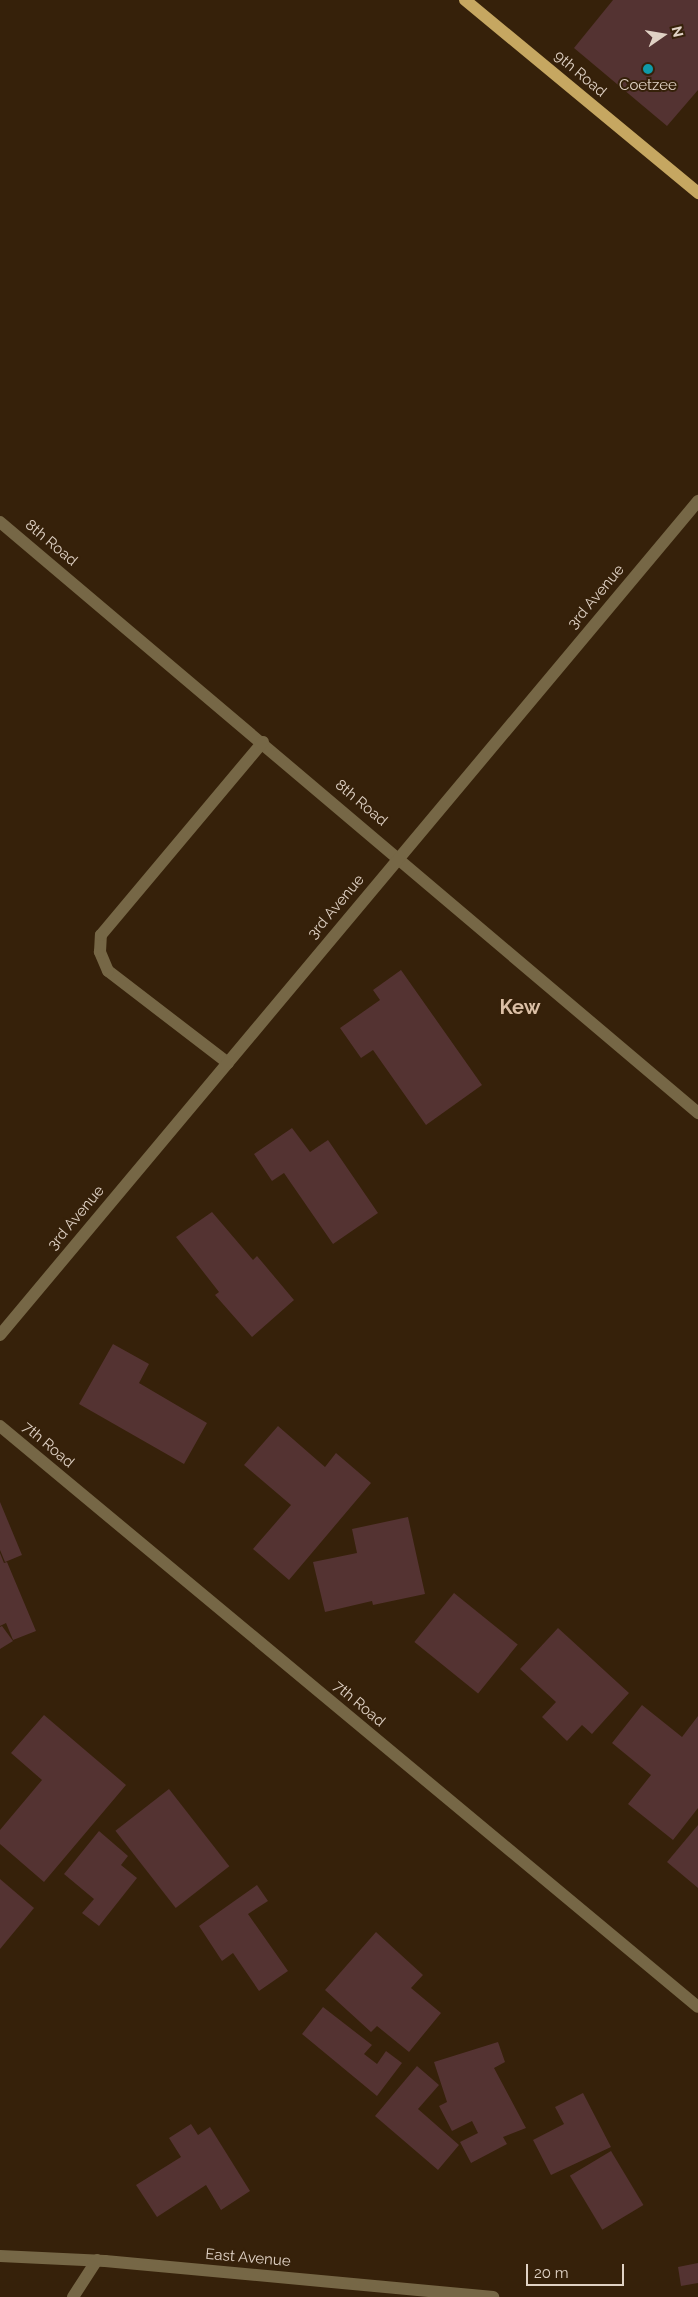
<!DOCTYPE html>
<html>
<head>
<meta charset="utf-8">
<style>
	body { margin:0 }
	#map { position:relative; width:698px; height:2297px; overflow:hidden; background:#36210a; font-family:Raleway,sans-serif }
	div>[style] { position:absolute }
	.building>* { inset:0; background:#543332; transform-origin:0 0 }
	.minor>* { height:12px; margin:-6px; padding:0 6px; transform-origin:6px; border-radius:6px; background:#766746 }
	.major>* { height:12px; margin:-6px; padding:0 6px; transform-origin:6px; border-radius:6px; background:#c6a761 }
	.dots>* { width:14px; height:14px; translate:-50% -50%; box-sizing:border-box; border:2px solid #36210a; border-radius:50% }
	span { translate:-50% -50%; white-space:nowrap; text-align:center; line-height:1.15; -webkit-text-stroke:4px #36210a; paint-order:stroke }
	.street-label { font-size:15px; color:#e0d2c5 }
	.poi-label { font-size:15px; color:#e0d2c5 }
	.district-label { font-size:20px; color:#dbbfa5; font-weight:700 }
	.north { position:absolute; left:638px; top:10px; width:50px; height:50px; -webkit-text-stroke:4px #36210a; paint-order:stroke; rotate:77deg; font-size:14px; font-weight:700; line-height:20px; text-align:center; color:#e0d2c5 }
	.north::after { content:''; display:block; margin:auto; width:18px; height:22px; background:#e0d2c5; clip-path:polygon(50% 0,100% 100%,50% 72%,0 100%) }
	.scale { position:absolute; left:526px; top:2264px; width:98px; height:22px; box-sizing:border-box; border:2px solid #e0d2c5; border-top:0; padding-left:6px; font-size:15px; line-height:18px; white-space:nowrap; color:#e0d2c5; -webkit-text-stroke:4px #36210a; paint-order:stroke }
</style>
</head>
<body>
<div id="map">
	<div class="building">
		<i style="clip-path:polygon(613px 0,698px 0,698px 90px,667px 126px,574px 48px)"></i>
		<i style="clip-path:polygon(401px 970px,482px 1085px,426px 1125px,373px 1050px,361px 1058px,340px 1028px,380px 1000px,373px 990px)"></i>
		<i style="clip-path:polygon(292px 1128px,310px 1152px,328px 1140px,378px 1213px,333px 1244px,284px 1173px,272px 1181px,254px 1154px)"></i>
		<i style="clip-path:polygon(212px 1212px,253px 1260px,257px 1256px,294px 1300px,252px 1337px,215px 1295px,219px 1292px,176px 1237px)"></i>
		<i style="clip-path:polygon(113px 1344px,149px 1364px,139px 1383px,207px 1423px,184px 1464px,79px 1404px)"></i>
		<i style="clip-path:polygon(278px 1426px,325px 1467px,336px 1453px,371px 1483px,289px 1580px,253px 1549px,291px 1505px,244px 1465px)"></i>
		<i style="clip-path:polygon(0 1502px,22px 1555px,5px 1562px,0 1550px)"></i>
		<i style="clip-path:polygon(408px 1517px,425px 1594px,373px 1605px,372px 1601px,325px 1612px,313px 1562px,357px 1553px,352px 1529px)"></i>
		<i style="clip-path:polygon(0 1553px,4px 1563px,7px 1562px,36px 1631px,13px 1640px,6px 1623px,0 1626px)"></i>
		<i style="left:454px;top:1593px;width:82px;height:63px;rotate:39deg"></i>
		<i style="clip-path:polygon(2px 1626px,13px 1641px,0 1649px,0 1627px)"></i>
		<i style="clip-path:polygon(558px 1628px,629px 1693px,592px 1734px,582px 1725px,567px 1741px,542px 1717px,556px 1702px,520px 1669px)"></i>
		<i style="clip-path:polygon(642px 1705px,682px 1737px,698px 1716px,698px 1808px,673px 1840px,628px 1804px,651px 1775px,612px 1743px)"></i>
		<i style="clip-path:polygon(44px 1715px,126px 1785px,44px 1882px,0 1844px,0 1830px,42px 1780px,11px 1753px)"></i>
		<i style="left:169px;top:1789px;width:98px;height:68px;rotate:52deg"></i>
		<i style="clip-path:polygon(698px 1825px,698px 1888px,667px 1862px)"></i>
		<i style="clip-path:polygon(99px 1831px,128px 1856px,121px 1865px,137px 1878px,99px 1926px,82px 1913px,94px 1899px,64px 1874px)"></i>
		<i style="clip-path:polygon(0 1879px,34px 1908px,0 1949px)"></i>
		<i style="clip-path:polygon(257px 1885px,268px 1901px,248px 1914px,288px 1971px,259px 1991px,233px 1953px,222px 1961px,199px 1926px)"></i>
		<i style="clip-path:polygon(376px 1932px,423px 1975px,411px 1988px,441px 2013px,409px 2052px,377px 2026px,371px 2032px,325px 1990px)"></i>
		<i style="clip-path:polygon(323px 2007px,372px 2045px,364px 2054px,377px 2064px,386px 2051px,402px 2063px,377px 2096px,302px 2034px)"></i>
		<i style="clip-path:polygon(498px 2042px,505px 2062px,494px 2068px,526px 2128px,503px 2137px,507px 2144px,471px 2163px,460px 2142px,478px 2133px,472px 2121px,452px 2131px,439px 2106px,447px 2102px,434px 2062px)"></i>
		<i style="clip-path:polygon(417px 2066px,439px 2085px,418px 2109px,459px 2145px,438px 2170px,375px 2116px)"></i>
		<i style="clip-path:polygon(583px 2093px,611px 2147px,551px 2175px,533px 2140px,564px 2124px,555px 2107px)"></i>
		<i style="clip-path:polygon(191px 2124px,198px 2135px,210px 2127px,250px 2191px,221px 2210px,206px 2185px,157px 2217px,136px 2185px,181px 2157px,169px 2138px)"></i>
		<i style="left:611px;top:2151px;width:63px;height:48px;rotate:59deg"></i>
		<i style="clip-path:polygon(698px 2263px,698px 2283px,681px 2286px,678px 2267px)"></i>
	</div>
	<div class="minor">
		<i style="left:0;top:522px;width:915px;rotate:40.25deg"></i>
		<i style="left:228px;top:1063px;width:151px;rotate:-142.5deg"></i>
		<i style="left:108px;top:971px;width:21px;rotate:-113deg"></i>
		<i style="left:100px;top:952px;width:17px;rotate:-87deg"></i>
		<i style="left:101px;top:935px;width:252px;rotate:-50deg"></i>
		<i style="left:0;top:1335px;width:1088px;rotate:-50.07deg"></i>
		<i style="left:0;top:1426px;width:908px;rotate:39.77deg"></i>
		<i style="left:0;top:2256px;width:105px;rotate:2.7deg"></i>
		<i style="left:105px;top:2261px;width:390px;rotate:5.3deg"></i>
		<i style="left:73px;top:2297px;width:44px;rotate:-57deg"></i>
	</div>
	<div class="major">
		<i style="left:465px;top:0;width:303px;rotate:39.6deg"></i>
	</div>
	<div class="dots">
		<i style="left:648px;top:69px;background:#0f9aa8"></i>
	</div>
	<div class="street-label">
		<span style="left:580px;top:74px;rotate:40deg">9th Road</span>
		<span style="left:51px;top:543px;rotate:40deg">8th Road</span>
		<span style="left:596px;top:597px;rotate:-50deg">3rd Avenue</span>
		<span style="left:361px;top:803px;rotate:40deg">8th Road</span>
		<span style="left:336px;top:907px;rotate:-50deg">3rd Avenue</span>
		<span style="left:76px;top:1218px;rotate:-50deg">3rd Avenue</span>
		<span style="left:48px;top:1445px;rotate:40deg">7th Road</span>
		<span style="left:359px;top:1704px;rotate:40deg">7th Road</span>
		<span style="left:248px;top:2258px;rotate:5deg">East Avenue</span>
	</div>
	<div class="poi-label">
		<span style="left:648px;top:86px">Coetzee</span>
	</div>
	<div class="district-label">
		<span style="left:520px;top:1007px">Kew</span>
	</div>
	<div class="north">N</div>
	<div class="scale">20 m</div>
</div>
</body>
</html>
